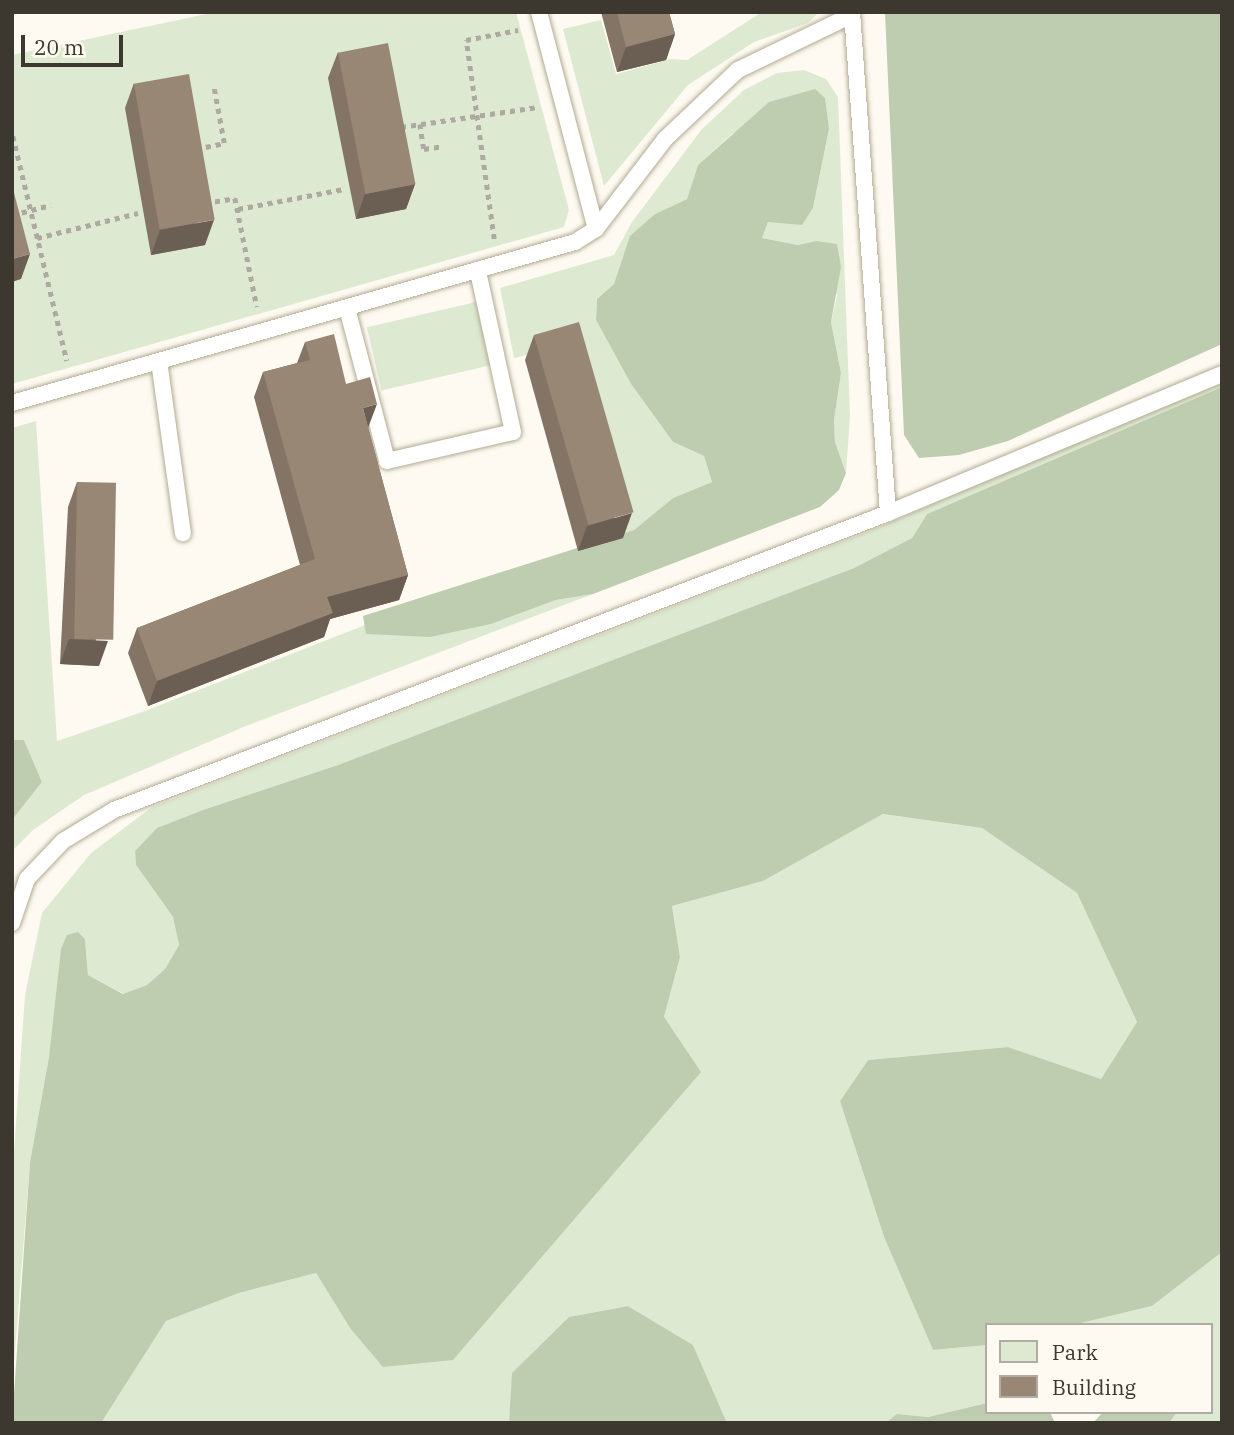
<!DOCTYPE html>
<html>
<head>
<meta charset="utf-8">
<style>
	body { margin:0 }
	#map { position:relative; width:1234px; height:1435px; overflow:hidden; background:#fefaf1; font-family:"IBM Plex Serif",serif }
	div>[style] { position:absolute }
	.green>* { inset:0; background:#ddead1; transform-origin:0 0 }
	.forest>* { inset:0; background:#becdaf }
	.path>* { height:4.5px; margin-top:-2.25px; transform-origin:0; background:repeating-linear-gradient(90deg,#aeaaa1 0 5px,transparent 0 10px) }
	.roads { filter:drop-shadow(0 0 2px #b2aa93) drop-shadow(0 0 2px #b2aa93) }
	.lane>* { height:16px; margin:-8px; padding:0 8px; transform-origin:8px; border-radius:8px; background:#fff }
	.wall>* { inset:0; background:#847465 }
	.shaded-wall>* { inset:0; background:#6b5e53 }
	.building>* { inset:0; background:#998776; transform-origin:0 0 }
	span { translate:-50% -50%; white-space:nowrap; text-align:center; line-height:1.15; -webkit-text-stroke:6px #fefaf1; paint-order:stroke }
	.frame { position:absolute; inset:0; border:14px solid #3c382f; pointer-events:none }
	.legend { position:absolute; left:985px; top:1323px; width:228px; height:91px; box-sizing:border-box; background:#fefaf1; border:2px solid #b0aca3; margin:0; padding:9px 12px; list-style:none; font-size:21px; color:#3c382f }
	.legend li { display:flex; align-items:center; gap:14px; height:35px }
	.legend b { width:35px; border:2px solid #b0aca3 }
	.scale { position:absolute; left:21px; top:35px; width:102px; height:32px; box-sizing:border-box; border:4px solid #3c382f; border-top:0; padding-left:9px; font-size:21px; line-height:24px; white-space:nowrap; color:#3c382f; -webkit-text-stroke:5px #fefaf1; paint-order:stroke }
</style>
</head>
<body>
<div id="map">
	<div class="green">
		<i style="clip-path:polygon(216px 12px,516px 12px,569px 210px,564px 227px,12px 384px,12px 55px)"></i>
		<i style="clip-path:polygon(762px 12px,819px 12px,808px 23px,754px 42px,688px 85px,604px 186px,563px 29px,601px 20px,616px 74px,671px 59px,687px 60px)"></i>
		<i style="clip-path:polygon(804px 70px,826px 79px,838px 97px,850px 416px,846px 473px,835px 442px,834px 420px,841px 373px,831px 322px,837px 296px,816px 241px,798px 245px,762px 238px,768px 222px,813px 208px,829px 129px,733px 133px,698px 165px,687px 199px,655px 214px,623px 262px,614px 284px,597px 299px,596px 320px,631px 384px,673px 442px,704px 456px,712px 482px,673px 498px,634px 530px,625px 533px,574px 344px,514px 358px,500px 288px,614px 255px,632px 222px,702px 129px,744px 90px,777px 73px)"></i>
		<i style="left:476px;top:302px;width:65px;height:112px;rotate:77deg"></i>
		<i style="clip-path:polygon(1222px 380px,1222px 387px,927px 514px,912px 538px,854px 568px,338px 765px,203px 810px,157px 829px,135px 851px,136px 865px,173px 917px,179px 945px,165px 969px,147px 985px,124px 994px,88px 975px,85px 939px,49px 1057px,30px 1162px,12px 1388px,12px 1181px,25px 995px,42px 913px,91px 853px,152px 807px,870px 531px)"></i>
		<i style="clip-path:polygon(36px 421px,57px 741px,145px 711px,365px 625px,367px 634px,491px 624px,556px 600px,593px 594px,246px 726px,84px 795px,33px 830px,12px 851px,12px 820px,42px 782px,24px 740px,12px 740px,12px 428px)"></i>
		<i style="clip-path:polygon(883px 814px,982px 828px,1077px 893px,1137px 1022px,1101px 1079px,1008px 1047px,868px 1060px,840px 1101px,884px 1237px,933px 1350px,987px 1345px,987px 1403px,928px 1417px,897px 1414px,885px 1423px,727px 1423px,693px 1345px,628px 1306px,569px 1317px,513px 1373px,509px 1423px,101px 1423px,166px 1321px,239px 1293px,316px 1273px,350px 1328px,664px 1017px,680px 957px,672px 906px,763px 881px)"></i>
		<i style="clip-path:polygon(1222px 1252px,1222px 1423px,1169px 1423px,1177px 1412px,1211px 1412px,1211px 1325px,1073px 1325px,1152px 1306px)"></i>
	</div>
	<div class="forest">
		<i style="clip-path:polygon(885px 12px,1222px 12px,1222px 344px,1008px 441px,959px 455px,919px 458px,904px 435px)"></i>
		<i style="clip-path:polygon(815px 89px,825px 98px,829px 129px,813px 208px,802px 225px,768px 222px,762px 238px,798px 245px,816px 241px,837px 244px,841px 267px,831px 322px,841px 373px,834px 420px,835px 442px,846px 473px,839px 490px,820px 507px,593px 594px,556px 600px,491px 624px,430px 637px,366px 634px,363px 616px,634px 530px,673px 498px,712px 482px,704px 456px,673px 442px,631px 384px,596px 320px,597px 299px,614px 284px,630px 236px,655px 214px,687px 199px,698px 165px,769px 102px)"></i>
		<i style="clip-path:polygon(1222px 387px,1222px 1252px,1152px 1306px,1073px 1325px,987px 1325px,987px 1345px,933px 1350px,884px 1237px,840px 1101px,868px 1060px,1008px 1047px,1101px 1079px,1137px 1022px,1077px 893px,982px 828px,883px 814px,763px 881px,672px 906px,680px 957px,664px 1017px,701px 1072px,453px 1360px,383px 1367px,350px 1328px,316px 1273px,239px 1293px,166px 1321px,101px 1423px,12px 1423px,30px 1162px,49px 1057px,61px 949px,67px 935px,78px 932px,85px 939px,88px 975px,123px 994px,147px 985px,165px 969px,179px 945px,173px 917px,136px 865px,135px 851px,157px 828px,203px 810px,338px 765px,854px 568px,912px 538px,927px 514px)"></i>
		<i style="clip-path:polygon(12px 740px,24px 740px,42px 782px,12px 820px)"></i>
		<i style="clip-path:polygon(628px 1306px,693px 1345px,727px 1423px,509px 1423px,512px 1373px,569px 1317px)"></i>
		<i style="clip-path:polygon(987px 1403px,987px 1412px,1050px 1412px,1055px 1423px,885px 1423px,897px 1414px,928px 1417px)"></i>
		<i style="clip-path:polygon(1103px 1412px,1177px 1412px,1169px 1423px,1093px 1423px)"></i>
	</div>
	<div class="path">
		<i style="left:420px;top:124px;width:25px;rotate:81deg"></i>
		<i style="left:424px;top:149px;width:18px;rotate:-9deg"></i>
		<i style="left:401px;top:127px;width:138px;rotate:-8.3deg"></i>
		<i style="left:13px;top:136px;width:231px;rotate:76.5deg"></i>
		<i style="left:196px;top:149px;width:29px;rotate:-12deg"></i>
		<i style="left:224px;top:143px;width:56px;rotate:-100.3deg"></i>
		<i style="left:205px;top:203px;width:30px;rotate:-9deg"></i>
		<i style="left:235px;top:198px;width:111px;rotate:78.6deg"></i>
		<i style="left:238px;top:209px;width:108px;rotate:-10.7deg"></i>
		<i style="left:12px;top:215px;width:40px;rotate:-14.4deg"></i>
		<i style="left:37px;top:238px;width:104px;rotate:-13.9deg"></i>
		<i style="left:494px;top:239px;width:201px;rotate:-98deg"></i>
		<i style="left:466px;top:40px;width:53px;rotate:-10.9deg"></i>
	</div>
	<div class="roads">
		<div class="lane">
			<i style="left:539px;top:12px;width:224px;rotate:75.3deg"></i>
			<i style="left:347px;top:308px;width:158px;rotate:75.3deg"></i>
			<i style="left:387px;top:461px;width:129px;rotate:-13deg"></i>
			<i style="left:513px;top:432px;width:165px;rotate:-102.3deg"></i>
			<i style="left:159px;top:361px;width:174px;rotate:82.1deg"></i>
			<i style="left:12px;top:403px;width:586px;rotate:-15.96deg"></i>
			<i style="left:575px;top:242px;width:25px;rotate:-32deg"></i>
			<i style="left:596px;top:229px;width:113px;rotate:-52.5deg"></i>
			<i style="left:665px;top:139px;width:100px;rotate:-43.4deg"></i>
			<i style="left:738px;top:70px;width:127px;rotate:-25.8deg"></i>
			<i style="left:888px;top:513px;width:362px;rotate:-22.6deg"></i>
			<i style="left:12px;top:923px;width:46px;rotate:-71.2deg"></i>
			<i style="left:27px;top:879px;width:52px;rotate:-46.5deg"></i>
			<i style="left:63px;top:841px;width:60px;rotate:-31.3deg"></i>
			<i style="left:114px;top:810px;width:829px;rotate:-20.99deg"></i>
			<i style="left:888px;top:513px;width:502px;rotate:-94.11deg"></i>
		</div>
	</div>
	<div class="wall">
		<i style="clip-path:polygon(601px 12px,669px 12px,675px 34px,666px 60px,617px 72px)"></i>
		<i style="clip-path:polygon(338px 52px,415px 184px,406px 209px,356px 219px,328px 78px)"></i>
		<i style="clip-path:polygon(134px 83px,205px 245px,151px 255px,125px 108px)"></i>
		<i style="clip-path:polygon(534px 335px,623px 538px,578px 551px,525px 360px)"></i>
		<i style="clip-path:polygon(305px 342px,346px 384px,368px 427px,408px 575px,399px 600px,330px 619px,324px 637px,148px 706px,128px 653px,137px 628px,300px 565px,254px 397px,263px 372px,297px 363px)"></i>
		<i style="clip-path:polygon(77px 482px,99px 666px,60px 664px,68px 507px)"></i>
	</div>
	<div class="shaded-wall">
		<i style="clip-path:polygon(675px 34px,666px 60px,617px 72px,626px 47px)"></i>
		<i style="clip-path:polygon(415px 184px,406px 209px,356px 219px,365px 194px)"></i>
		<i style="clip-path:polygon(214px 220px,205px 245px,151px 255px,160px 230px)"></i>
		<i style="clip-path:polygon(30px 254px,21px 279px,12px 282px,12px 259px)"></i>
		<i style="clip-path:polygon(377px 404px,368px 428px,363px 408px)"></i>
		<i style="clip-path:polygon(632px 513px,623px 538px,578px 551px,587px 526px)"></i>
		<i style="clip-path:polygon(408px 575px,399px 600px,330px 619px,324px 637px,148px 706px,157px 681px,327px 597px)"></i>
		<i style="clip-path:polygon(69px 639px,108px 641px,99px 666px,60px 664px)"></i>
	</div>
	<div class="building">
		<i style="clip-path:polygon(617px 12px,669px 12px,675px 34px,626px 47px)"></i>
		<i style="left:388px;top:43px;width:144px;height:51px;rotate:79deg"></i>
		<i style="left:189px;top:74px;width:148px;height:56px;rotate:80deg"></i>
		<i style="clip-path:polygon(12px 185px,30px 254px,12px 259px)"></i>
		<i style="left:579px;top:322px;width:198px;height:47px;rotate:74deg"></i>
		<i style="clip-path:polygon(334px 334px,346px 384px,370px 377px,377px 404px,363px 408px,408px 575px,327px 597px,333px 613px,157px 681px,137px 628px,315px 559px,263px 372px,310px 360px,305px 342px)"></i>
		<i style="left:77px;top:482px;width:39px;height:157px;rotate:1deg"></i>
	</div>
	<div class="frame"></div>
	<ul class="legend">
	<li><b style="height:19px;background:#ddead1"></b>Park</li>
	<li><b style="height:19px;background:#998776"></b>Building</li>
	</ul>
	<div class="scale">20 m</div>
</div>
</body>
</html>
